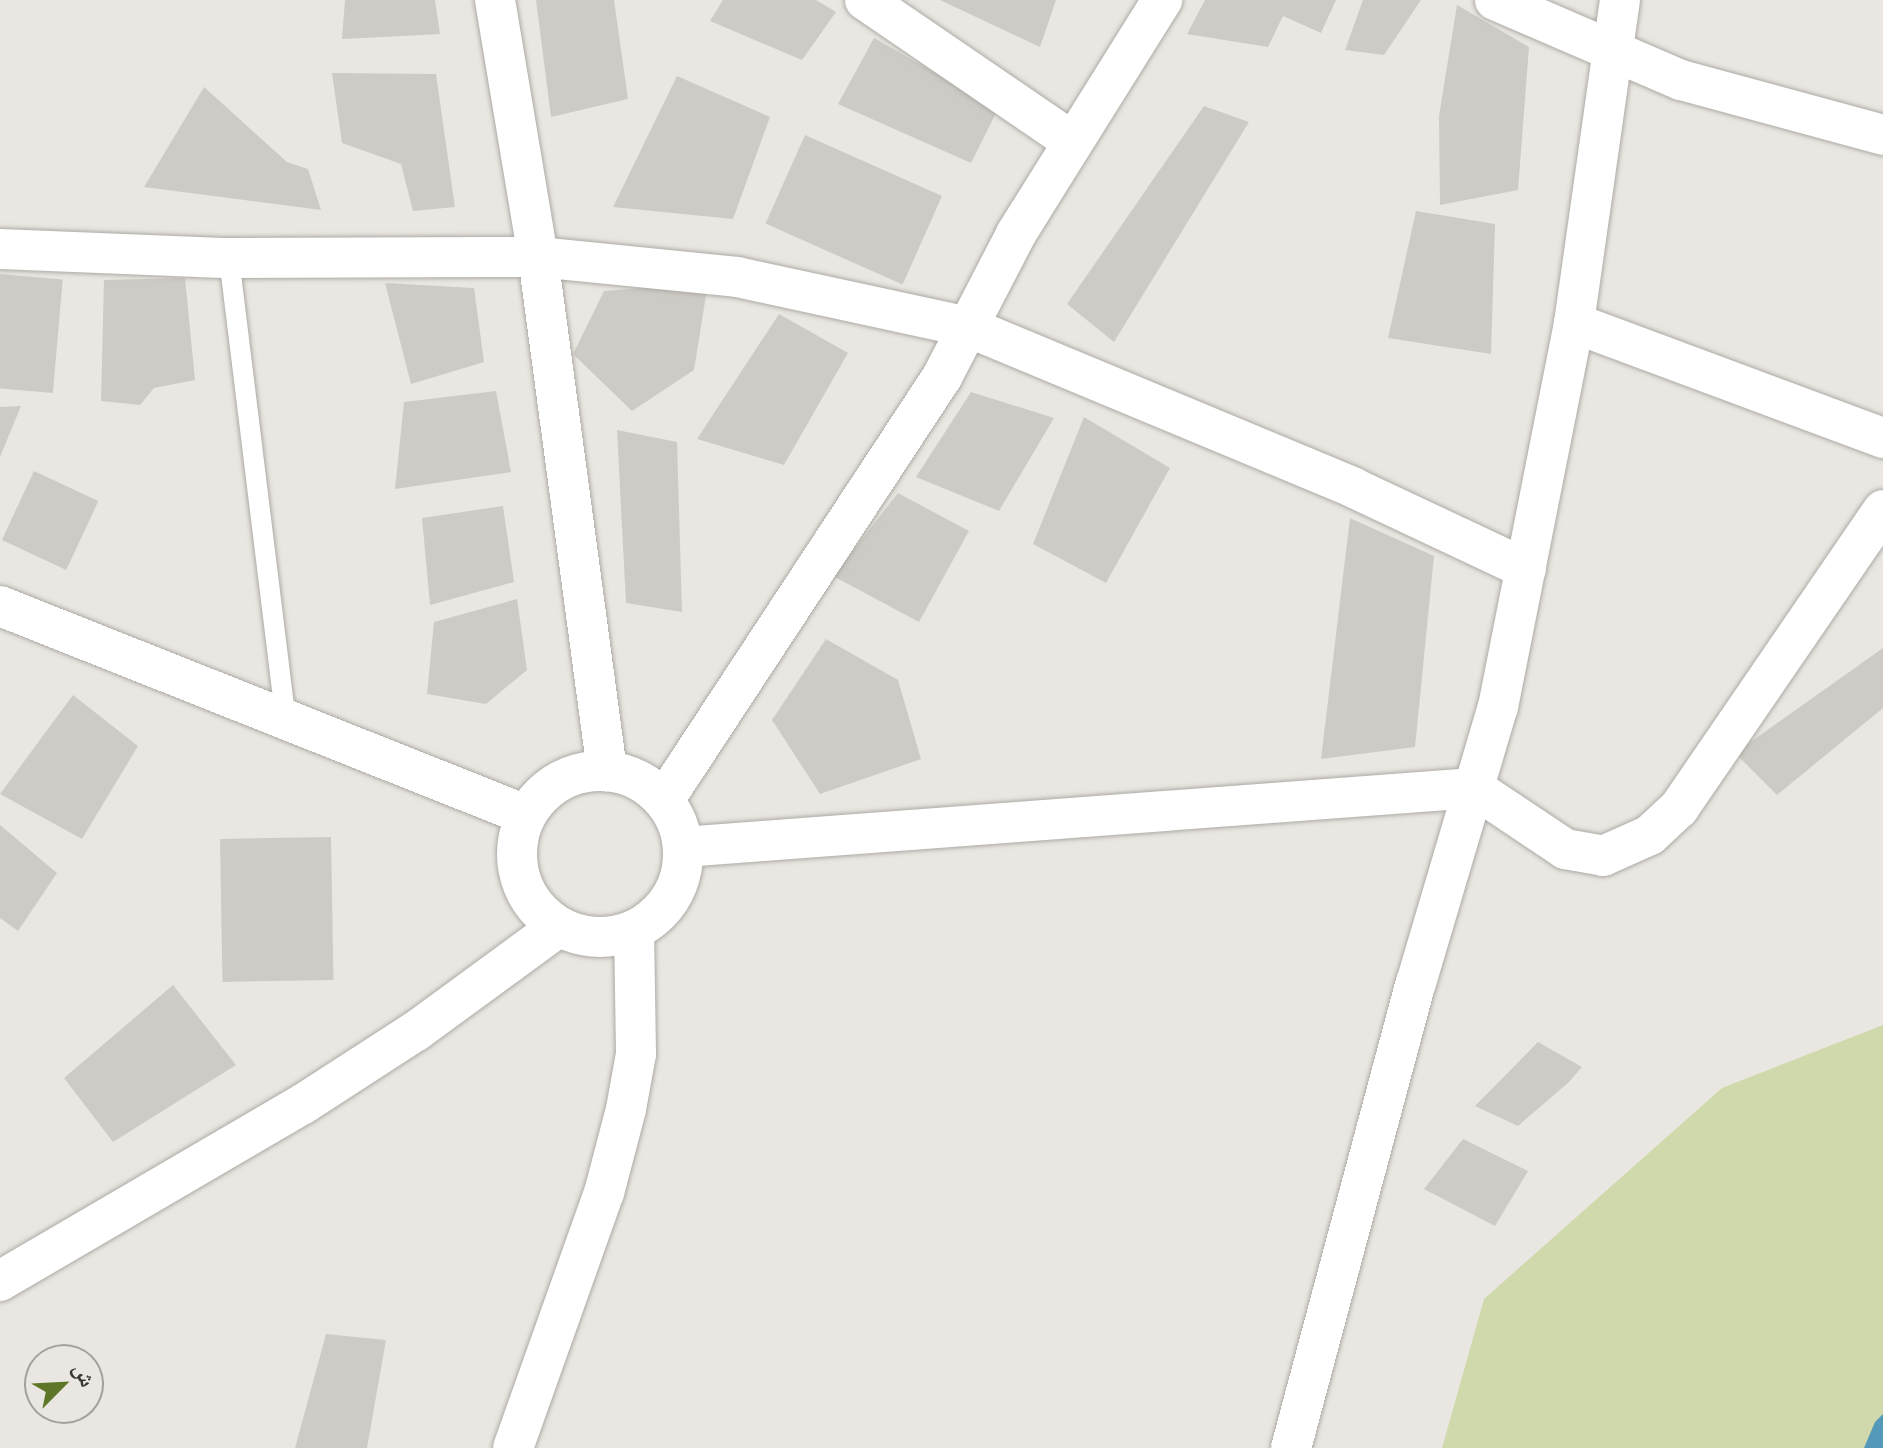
<!DOCTYPE html>
<html>
<head>
<meta charset="utf-8">
<style>
	body { margin:0 }
	#map { position:relative; width:1883px; height:1448px; overflow:hidden; background:#eae7e2; font-family:"Work Sans","Noto Naskh Arabic",sans-serif }
	div>[style] { position:absolute }
	.green>* { inset:0; background:#d0d9ac }
	.water>* { inset:0; background:#5499ba }
	.building>* { inset:0; background:#cecbc6; transform-origin:0 0 }
	.roads { filter:drop-shadow(0 0 2px #adaaa5) drop-shadow(0 0 2px #adaaa5) }
	.lane>* { height:20px; margin:-10px; padding:0 10px; transform-origin:10px; border-radius:10px; background:#fff }
	.street>* { height:40px; margin:-20px; padding:0 20px; transform-origin:20px; border-radius:20px; background:#fff }
	.street>.ring { margin:-20px; padding:0; box-sizing:content-box; background:none; border:40px solid #fff; border-radius:50% }
	span { translate:-50% -50%; white-space:nowrap; text-align:center; line-height:1.15; -webkit-text-stroke:6px #eae7e2; paint-order:stroke }
	.north { position:absolute; left:24px; top:1344px; width:80px; height:80px; box-sizing:border-box; background:#eae7e2; border:2px solid #a3a19d; border-radius:50%; rotate:66deg; font-size:22px; font-weight:700; line-height:32px; text-align:center; color:#383735 }
	.north::after { content:''; display:block; margin:auto; width:28px; height:36px; background:#5e7627; clip-path:polygon(50% 0,100% 100%,50% 72%,0 100%) }
</style>
</head>
<body>
<div id="map">
	<div class="green">
		<i style="clip-path:polygon(1883px 1025px,1883px 1448px,1442px 1448px,1484px 1299px,1722px 1088px)"></i>
	</div>
	<div class="water">
		<i style="clip-path:polygon(1883px 1414px,1883px 1448px,1864px 1448px,1875px 1422px)"></i>
	</div>
	<div class="building">
		<i style="clip-path:polygon(345px 0,435px 0,440px 34px,342px 39px)"></i>
		<i style="clip-path:polygon(536px 0,614px 0,628px 99px,551px 117px)"></i>
		<i style="clip-path:polygon(723px 0,816px 0,836px 12px,802px 60px,710px 21px)"></i>
		<i style="clip-path:polygon(940px 0,1056px 0,1040px 47px)"></i>
		<i style="clip-path:polygon(1205px 0,1336px 0,1321px 33px,1283px 16px,1268px 47px,1187px 34px)"></i>
		<i style="clip-path:polygon(1363px 0,1421px 0,1384px 55px,1345px 50px)"></i>
		<i style="clip-path:polygon(1457px 5px,1529px 47px,1518px 190px,1440px 205px,1439px 116px)"></i>
		<i style="clip-path:polygon(874px 38px,998px 109px,971px 163px,838px 104px)"></i>
		<i style="clip-path:polygon(332px 73px,436px 74px,455px 207px,413px 211px,401px 164px,342px 143px)"></i>
		<i style="clip-path:polygon(677px 76px,770px 117px,733px 219px,613px 207px)"></i>
		<i style="clip-path:polygon(204px 87px,287px 162px,308px 169px,321px 210px,144px 187px)"></i>
		<i style="clip-path:polygon(1204px 106px,1249px 122px,1114px 342px,1067px 304px)"></i>
		<i style="left:805px;top:135px;width:150px;height:97px;rotate:24deg"></i>
		<i style="clip-path:polygon(1416px 211px,1495px 224px,1491px 354px,1388px 338px)"></i>
		<i style="left:0;top:274px;width:63px;height:114px;rotate:5deg"></i>
		<i style="clip-path:polygon(185px 278px,195px 380px,154px 388px,140px 405px,101px 401px,104px 280px)"></i>
		<i style="clip-path:polygon(385px 283px,474px 288px,484px 362px,411px 384px)"></i>
		<i style="clip-path:polygon(708px 283px,694px 370px,632px 411px,573px 354px,604px 291px)"></i>
		<i style="clip-path:polygon(779px 314px,848px 353px,784px 465px,697px 439px)"></i>
		<i style="clip-path:polygon(496px 391px,511px 472px,395px 489px,404px 402px)"></i>
		<i style="clip-path:polygon(971px 392px,1054px 418px,999px 511px,916px 477px)"></i>
		<i style="clip-path:polygon(21px 406px,0 457px,0 407px)"></i>
		<i style="clip-path:polygon(1084px 417px,1170px 468px,1106px 583px,1033px 544px)"></i>
		<i style="clip-path:polygon(617px 430px,677px 442px,682px 612px,626px 603px)"></i>
		<i style="left:34px;top:471px;width:71px;height:76px;rotate:25deg"></i>
		<i style="clip-path:polygon(898px 493px,969px 531px,919px 622px,833px 576px)"></i>
		<i style="clip-path:polygon(503px 506px,514px 582px,430px 605px,422px 518px)"></i>
		<i style="clip-path:polygon(1350px 518px,1434px 556px,1415px 747px,1321px 759px)"></i>
		<i style="clip-path:polygon(517px 599px,527px 670px,486px 704px,427px 694px,434px 622px)"></i>
		<i style="clip-path:polygon(826px 639px,898px 680px,921px 759px,820px 794px,772px 720px)"></i>
		<i style="clip-path:polygon(1883px 648px,1883px 708px,1777px 795px,1735px 753px)"></i>
		<i style="clip-path:polygon(73px 695px,138px 746px,82px 839px,0 794px)"></i>
		<i style="clip-path:polygon(0 825px,57px 873px,18px 931px,0 918px)"></i>
		<i style="left:331px;top:837px;width:143px;height:111px;rotate:89deg"></i>
		<i style="clip-path:polygon(173px 985px,236px 1065px,113px 1142px,64px 1078px)"></i>
		<i style="clip-path:polygon(1538px 1042px,1582px 1067px,1569px 1082px,1518px 1126px,1475px 1106px)"></i>
		<i style="clip-path:polygon(1463px 1139px,1528px 1171px,1495px 1226px,1424px 1189px)"></i>
		<i style="clip-path:polygon(326px 1334px,386px 1340px,367px 1448px,295px 1448px)"></i>
	</div>
	<div class="roads">
		<div class="lane">
			<i style="left:229px;top:258px;width:465px;rotate:83deg"></i>
		</div>
		<div class="street">
			<i style="left:495px;top:0;width:261px;rotate:80.5deg"></i>
			<i style="left:538px;top:257px;width:519px;rotate:82.35deg"></i>
			<i style="left:865px;top:0;width:250px;rotate:34.3deg"></i>
			<i style="left:1495px;top:0;width:202px;rotate:23.3deg"></i>
			<i style="left:1681px;top:80px;width:209px;rotate:15.2deg"></i>
			<i style="left:0;top:249px;width:229px;rotate:2.3deg"></i>
			<i style="left:229px;top:258px;width:309px;rotate:-0.2deg"></i>
			<i style="left:538px;top:257px;width:200px;rotate:5.7deg"></i>
			<i style="left:737px;top:277px;width:236px;rotate:12.2deg"></i>
			<i style="left:968px;top:327px;width:418px;rotate:22.6deg"></i>
			<i style="left:1354px;top:488px;width:190px;rotate:25.2deg"></i>
			<i style="left:1574px;top:323px;width:330px;rotate:20.4deg"></i>
			<i style="left:0;top:606px;width:566px;rotate:21.67deg"></i>
			<i class="ring" style="left:517px;top:771px;width:126px;height:126px"></i>
			<i style="left:664px;top:800px;width:506px;rotate:-56.69deg"></i>
			<i style="left:942px;top:377px;width:161px;rotate:-62.6deg"></i>
			<i style="left:1016px;top:234px;width:276px;rotate:-58deg"></i>
			<i style="left:683px;top:847px;width:793px;rotate:-4.27deg"></i>
			<i style="left:1474px;top:788px;width:110px;rotate:33.8deg"></i>
			<i style="left:1565px;top:849px;width:39px;rotate:10deg"></i>
			<i style="left:1603px;top:856px;width:51px;rotate:-24.1deg"></i>
			<i style="left:1650px;top:835px;width:40px;rotate:-43deg"></i>
			<i style="left:1679px;top:808px;width:361px;rotate:-55.6deg"></i>
			<i style="left:0;top:1281px;width:351px;rotate:-30.3deg"></i>
			<i style="left:303px;top:1104px;width:135px;rotate:-32.9deg"></i>
			<i style="left:416px;top:1031px;width:176px;rotate:-36.2deg"></i>
			<i style="left:513px;top:1448px;width:271px;rotate:-70.4deg"></i>
			<i style="left:604px;top:1193px;width:87px;rotate:-75.3deg"></i>
			<i style="left:626px;top:1109px;width:56px;rotate:-79.7deg"></i>
			<i style="left:636px;top:1054px;width:124px;rotate:-90.9deg"></i>
			<i style="left:1291px;top:1448px;width:482px;rotate:-75deg"></i>
			<i style="left:1416px;top:983px;width:288px;rotate:-73.5deg"></i>
			<i style="left:1498px;top:707px;width:391px;rotate:-78.8deg"></i>
			<i style="left:1574px;top:323px;width:326px;rotate:-81.9deg"></i>
		</div>
	</div>
	<div class="north">ش</div>
</div>
</body>
</html>
